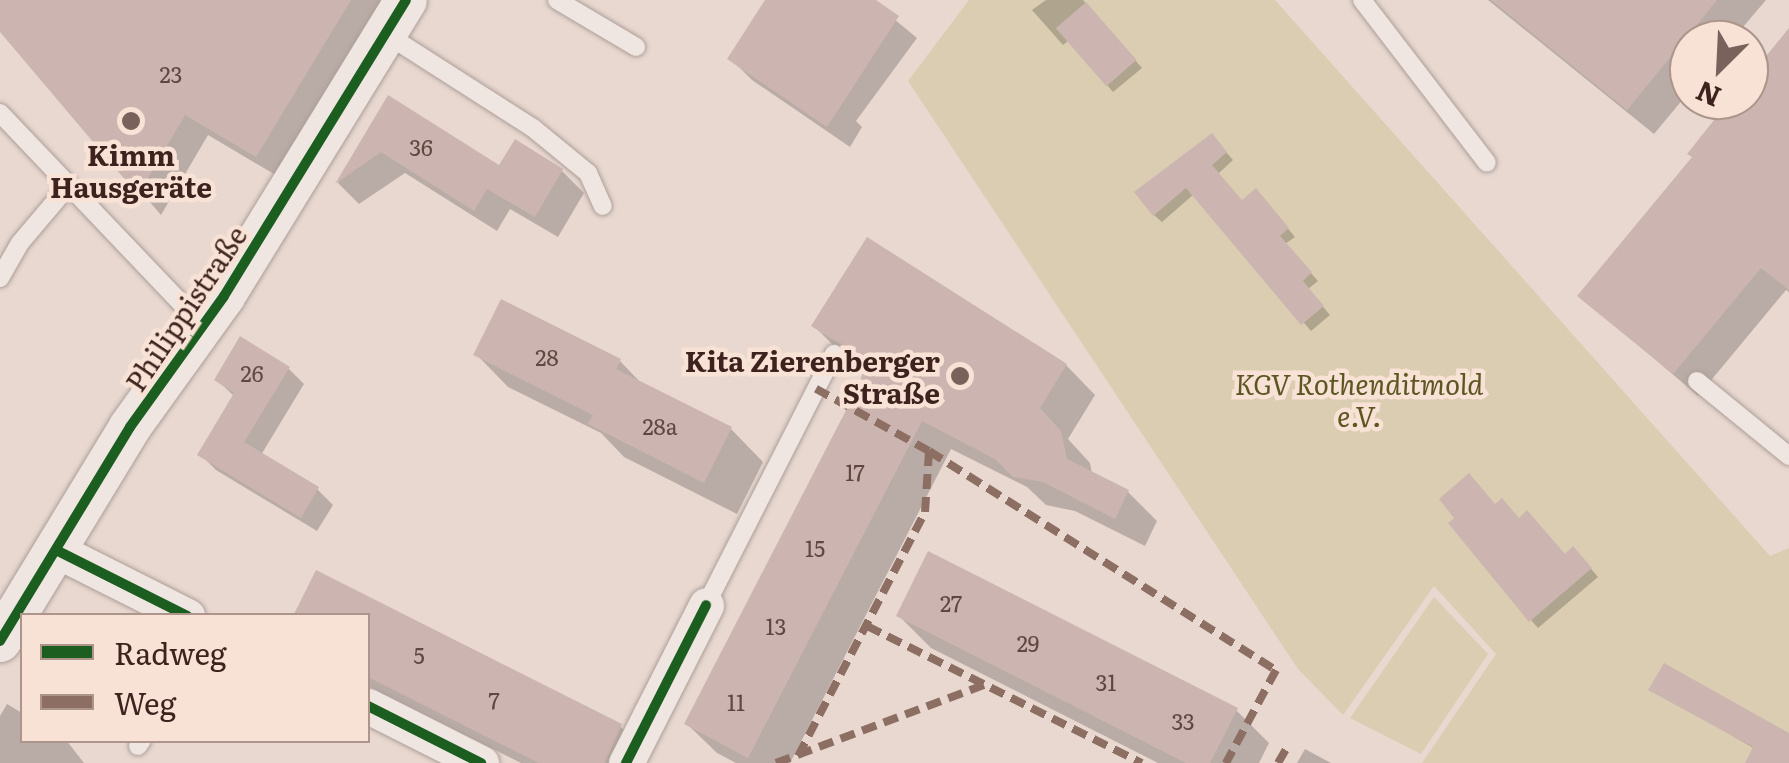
<!DOCTYPE html>
<html>
<head>
<meta charset="utf-8">
<style>
	body { margin:0 }
	#map { position:relative; width:1789px; height:763px; overflow:hidden; background:#e8d8d0; font-family:Literata,serif }
	div>[style] { position:absolute }
	.green>* { inset:0; background:#dbcdb1 }
	.shadow>* { inset:0; background:#0003 }
	.building>* { inset:0; background:#ccb5b0; transform-origin:0 0 }
	.roads { filter:drop-shadow(0 0 2px #ad9e98) drop-shadow(0 0 2px #ad9e98) }
	.service>* { height:18px; margin:-9px; padding:0 9px; transform-origin:9px; border-radius:9px; background:#efe6e1 }
	.minor>* { height:35px; margin:-17.5px; padding:0 17.5px; transform-origin:17.5px; border-radius:17.5px; background:#efe6e1 }
	.tertiary>* { height:42px; margin:-21px; padding:0 21px; transform-origin:21px; border-radius:21px; background:#efe6e1 }
	.quiet>* { height:8px; margin-top:-4px; transform-origin:0; background:repeating-linear-gradient(90deg,#8d6e63 0 15px,transparent 0 23px) }
	.cycleway>* { height:10px; margin:-5px; padding:0 5px; transform-origin:5px; border-radius:5px; background:#1b5e20 }
	.dots>* { width:28px; height:28px; translate:-50% -50%; box-sizing:border-box; border:5px solid #f8e2d5; border-radius:50% }
	span { translate:-50% -50%; white-space:nowrap; text-align:center; line-height:1.15; -webkit-text-stroke:9px #f8e2d5; paint-order:stroke }
	.number-label { font-size:22px; color:#614742 }
	.number-label span { -webkit-text-stroke-width:0 }
	.poi-label { font-size:28px; color:#3d221e; font-weight:700 }
	.right { translate:-100% -50%; text-align:right }
	.street-label { font-size:28px; color:#3d221e }
	.park-label { font-size:28px; color:#5c5623; font-style:italic }
	.legend { position:absolute; left:20px; top:613px; width:350px; height:130px; box-sizing:border-box; background:#f8e2d5; border:2px solid #ad958c; margin:0; padding:12px 18px; list-style:none; font-size:30px; color:#3d221e }
	.legend li { display:flex; align-items:center; gap:20px; height:50px }
	.legend b { width:50px; border:2px solid #ad958c }
	.north { position:absolute; left:1669px; top:20px; width:100px; height:100px; box-sizing:border-box; background:#f8e2d5; border:2px solid #ad958c; border-radius:50%; rotate:204deg; font-size:28px; font-weight:700; line-height:40px; text-align:center; color:#3d221e }
	.north::after { content:''; display:block; margin:auto; width:35px; height:45px; background:#79625c; clip-path:polygon(50% 0,100% 100%,50% 72%,0 100%) }
</style>
</head>
<body>
<div id="map">
	<div class="green">
		<i style="clip-path:polygon(969px 0,1275px 0,1770px 556px,1789px 548px,1789px 763px,1422px 763px,1496px 654px,1434px 586px,1343px 715px,1298px 669px,908px 81px)"></i>
		<i style="clip-path:polygon(1434px 597px,1488px 654px,1421px 754px,1350px 718px)"></i>
	</div>
	<div class="shadow">
		<i style="clip-path:polygon(0 0,385px 0,279px 177px,208px 135px,161px 215px,0 29px)"></i>
		<i style="clip-path:polygon(768px 0,871px 0,917px 38px,856px 121px,862px 127px,850px 147px,752px 80px,730px 58px)"></i>
		<i style="clip-path:polygon(1046px 0,1083px 0,1142px 68px,1113px 92px,1069px 40px,1063px 45px,1032px 10px)"></i>
		<i style="clip-path:polygon(1488px 0,1766px 0,1732px 40px,1689px 40px,1689px 92px,1654px 134px)"></i>
		<i style="clip-path:polygon(1789px 32px,1789px 292px,1786px 290px,1698px 396px,1581px 296px,1694px 158px,1734px 100px,1749px 100px,1749px 81px)"></i>
		<i style="clip-path:polygon(389px 98px,500px 168px,562px 171px,584px 193px,558px 237px,510px 209px,497px 231px,405px 173px,359px 204px,338px 183px)"></i>
		<i style="clip-path:polygon(1219px 144px,1233px 160px,1218px 174px,1243px 203px,1263px 199px,1295px 237px,1285px 244px,1318px 281px,1308px 289px,1330px 315px,1311px 331px,1194px 194px,1162px 222px,1154px 215px)"></i>
		<i style="clip-path:polygon(814px 326px,1066px 365px,1095px 395px,1068px 439px,1090px 463px,1092px 474px,1128px 492px,1157px 521px,1145px 546px,1075px 511px,1046px 505px,1027px 487px,951px 449px,790px 763px,736px 763px,717px 753px,687px 724px,867px 370px,843px 355px)"></i>
		<i style="clip-path:polygon(476px 354px,620px 361px,643px 385px,731px 429px,763px 462px,737px 514px,624px 457px,601px 433px,508px 387px)"></i>
		<i style="clip-path:polygon(289px 369px,304px 384px,261px 455px,317px 489px,333px 505px,317px 531px,216px 470px,200px 454px,235px 397px,217px 380px)"></i>
		<i style="clip-path:polygon(1496px 507px,1565px 557px,1581px 557px,1598px 577px,1538px 628px,1531px 620px)"></i>
		<i style="clip-path:polygon(317px 573px,620px 726px,642px 748px,636px 763px,521px 763px,368px 686px,368px 616px)"></i>
		<i style="clip-path:polygon(899px 616px,1236px 710px,1269px 743px,1259px 763px,1158px 763px,931px 648px)"></i>
		<i style="clip-path:polygon(1652px 689px,1789px 736px,1789px 763px,1748px 763px,1755px 749px)"></i>
		<i style="clip-path:polygon(7px 704px,22px 713px,22px 740px,66px 740px,84px 763px,0 763px,0 716px)"></i>
		<i style="clip-path:polygon(1305px 749px,1331px 763px,1297px 763px)"></i>
	</div>
	<div class="building">
		<i style="clip-path:polygon(0 0,351px 0,256px 157px,185px 115px,138px 195px,0 32px)"></i>
		<i style="clip-path:polygon(765px 0,876px 0,899px 16px,827px 127px,727px 59px)"></i>
		<i style="clip-path:polygon(1491px 0,1717px 0,1627px 110px)"></i>
		<i style="left:1086px;top:2px;width:77px;height:40px;rotate:49deg"></i>
		<i style="clip-path:polygon(1789px 28px,1789px 290px,1761px 268px,1673px 374px,1577px 296px,1692px 157px,1687px 154px,1730px 100px,1749px 100px,1749px 77px)"></i>
		<i style="clip-path:polygon(388px 95px,499px 165px,515px 139px,563px 169px,535px 217px,487px 189px,474px 211px,381px 152px,335px 184px)"></i>
		<i style="clip-path:polygon(1212px 133px,1227px 152px,1212px 165px,1242px 200px,1256px 188px,1289px 228px,1280px 236px,1312px 272px,1303px 281px,1324px 306px,1301px 325px,1186px 188px,1153px 216px,1134px 192px)"></i>
		<i style="clip-path:polygon(867px 237px,1067px 364px,1040px 408px,1061px 431px,1067px 459px,1129px 490px,1115px 519px,1043px 482px,1013px 477px,995px 459px,922px 421px,748px 758px,684px 724px,857px 389px,867px 361px,811px 326px)"></i>
		<i style="clip-path:polygon(501px 299px,621px 359px,616px 369px,732px 427px,704px 483px,588px 424px,593px 415px,473px 355px)"></i>
		<i style="clip-path:polygon(240px 336px,290px 367px,244px 442px,319px 487px,301px 518px,197px 455px,234px 393px,214px 380px)"></i>
		<i style="clip-path:polygon(1469px 473px,1495px 504px,1502px 498px,1519px 518px,1527px 510px,1565px 554px,1573px 546px,1592px 568px,1529px 622px,1448px 523px,1454px 518px,1439px 499px)"></i>
		<i style="clip-path:polygon(928px 551px,1238px 708px,1210px 763px,1186px 763px,896px 616px)"></i>
		<i style="clip-path:polygon(316px 570px,622px 724px,605px 763px,539px 763px,368px 677px,368px 616px,293px 616px)"></i>
		<i style="clip-path:polygon(1664px 663px,1789px 733px,1789px 763px,1745px 763px,1753px 747px,1648px 690px)"></i>
	</div>
	<div class="roads">
		<div class="service">
			<i style="left:557px;top:0;width:92px;rotate:30.7deg"></i>
			<i style="left:1362px;top:0;width:205px;rotate:52.5deg"></i>
			<i style="left:386px;top:34px;width:174px;rotate:32.6deg"></i>
			<i style="left:533px;top:128px;width:71px;rotate:39.3deg"></i>
			<i style="left:588px;top:173px;width:36px;rotate:66deg"></i>
			<i style="left:0;top:113px;width:293px;rotate:46.4deg"></i>
			<i style="left:0;top:278px;width:40px;rotate:-60.3deg"></i>
			<i style="left:20px;top:243px;width:76px;rotate:-49.8deg"></i>
			<i style="left:1697px;top:381px;width:119px;rotate:39.2deg"></i>
			<i style="left:706px;top:605px;width:282px;rotate:-63deg"></i>
			<i style="left:138px;top:746px;width:7px;rotate:-56deg"></i>
		</div>
		<div class="minor">
			<i style="left:56px;top:550px;width:147px;rotate:26.7deg"></i>
			<i style="left:368px;top:706px;width:127px;rotate:26.8deg"></i>
			<i style="left:626px;top:763px;width:177px;rotate:-63.1deg"></i>
		</div>
		<div class="tertiary">
			<i style="left:0;top:641px;width:250px;rotate:-58.7deg"></i>
			<i style="left:130px;top:427px;width:161px;rotate:-54.3deg"></i>
			<i style="left:224px;top:296px;width:347px;rotate:-58.4deg"></i>
		</div>
	</div>
	<div class="quiet">
		<i style="left:929px;top:451px;width:410px;rotate:32.3deg"></i>
		<i style="left:1276px;top:670px;width:106px;rotate:118.3deg"></i>
		<i style="left:867px;top:626px;width:307px;rotate:26.5deg"></i>
		<i style="left:798px;top:756px;width:275px;rotate:-62.5deg"></i>
		<i style="left:925px;top:512px;width:61px;rotate:-86.2deg"></i>
		<i style="left:929px;top:451px;width:129px;rotate:-151.2deg"></i>
		<i style="left:776px;top:763px;width:222px;rotate:-20.6deg"></i>
		<i style="left:1278px;top:763px;width:20px;rotate:-60deg"></i>
	</div>
	<div class="cycleway">
		<i style="left:56px;top:550px;width:147px;rotate:26.7deg"></i>
		<i style="left:0;top:641px;width:250px;rotate:-58.7deg"></i>
		<i style="left:130px;top:427px;width:161px;rotate:-54.3deg"></i>
		<i style="left:224px;top:296px;width:347px;rotate:-58.4deg"></i>
		<i style="left:368px;top:706px;width:127px;rotate:26.8deg"></i>
		<i style="left:626px;top:763px;width:177px;rotate:-63.1deg"></i>
	</div>
	<div class="dots">
		<i style="left:131px;top:121px;background:#79625c"></i>
		<i style="left:960px;top:376px;background:#79625c"></i>
	</div>
	<div class="number-label">
		<span style="left:171px;top:74px">23</span>
		<span style="left:421px;top:147px">36</span>
		<span style="left:547px;top:357px">28</span>
		<span style="left:252px;top:373px">26</span>
		<span style="left:660px;top:426px">28a</span>
		<span style="left:855px;top:472px">17</span>
		<span style="left:815px;top:548px">15</span>
		<span style="left:951px;top:603px">27</span>
		<span style="left:776px;top:626px">13</span>
		<span style="left:1028px;top:643px">29</span>
		<span style="left:419px;top:655px">5</span>
		<span style="left:1106px;top:682px">31</span>
		<span style="left:494px;top:700px">7</span>
		<span style="left:736px;top:702px">11</span>
		<span style="left:1183px;top:721px">33</span>
	</div>
	<div class="poi-label">
		<span style="left:131px;top:170px">Kimm<br>Hausgeräte</span>
		<span class="right" style="left:940px;top:376px">Kita Zierenberger<br>Straße</span>
	</div>
	<div class="street-label">
		<span style="left:185px;top:308px;rotate:-56deg">Philippistraße</span>
	</div>
	<div class="park-label">
		<span style="left:1359px;top:399px">KGV Rothenditmold<br>e.V.</span>
	</div>
	<ul class="legend">
	<li><b style="height:12px;background:#1b5e20"></b>Radweg</li>
	<li><b style="height:12px;background:#8d6e63"></b>Weg</li>
	</ul>
	<div class="north">N</div>
</div>
</body>
</html>
